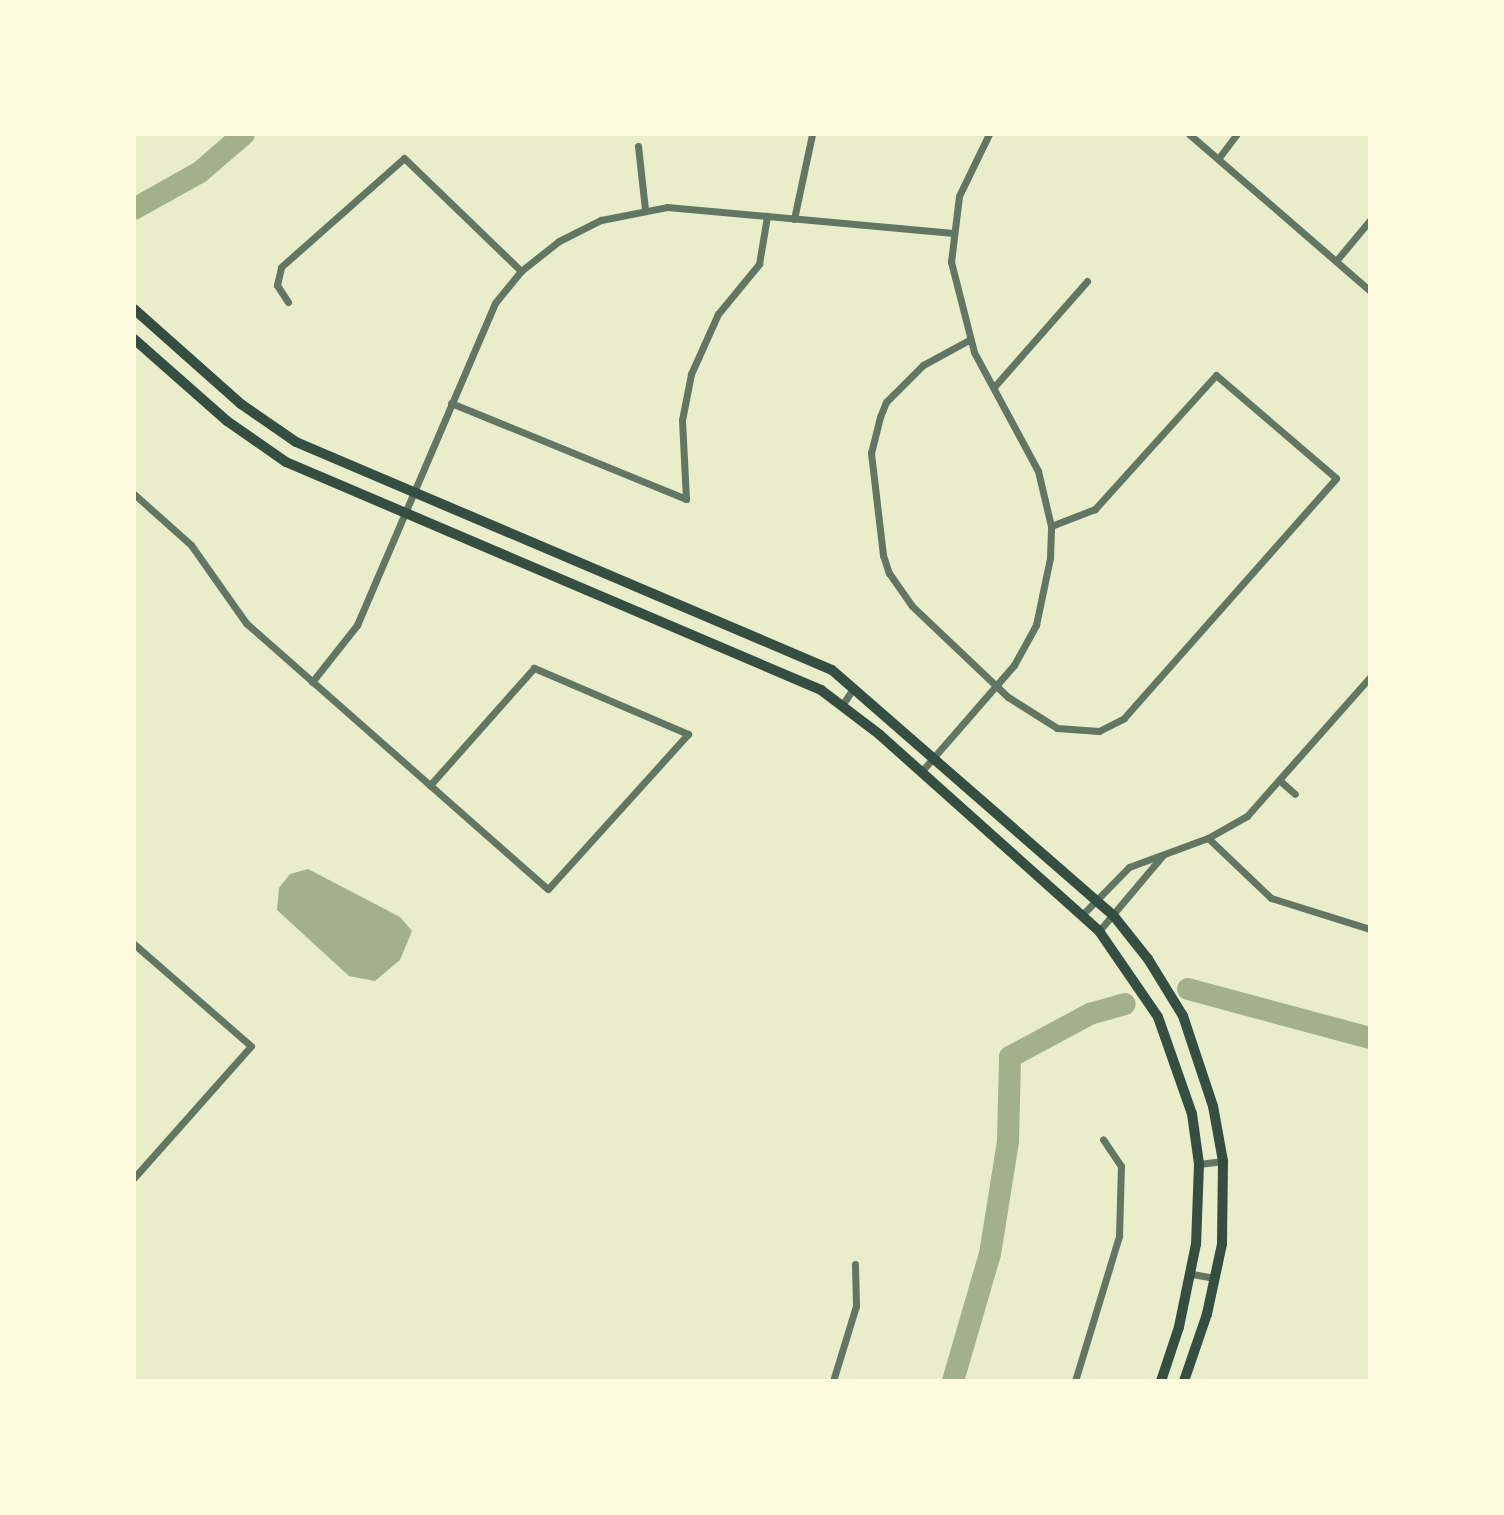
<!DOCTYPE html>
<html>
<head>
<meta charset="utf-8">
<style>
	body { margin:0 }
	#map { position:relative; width:1504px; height:1515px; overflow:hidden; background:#e9edc9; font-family:"Open Sans",sans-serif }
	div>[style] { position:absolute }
	.water>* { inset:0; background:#a3b18a }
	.river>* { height:22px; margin:-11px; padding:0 11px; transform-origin:11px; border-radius:11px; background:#a3b18a }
	.minor>* { height:7px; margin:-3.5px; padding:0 3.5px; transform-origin:3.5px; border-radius:3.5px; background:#617663 }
	.secondary>* { height:10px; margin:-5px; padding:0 5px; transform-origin:5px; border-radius:5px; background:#344e41 }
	span { translate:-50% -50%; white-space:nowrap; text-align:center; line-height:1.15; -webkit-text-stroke:8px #fefae0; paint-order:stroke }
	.frame { position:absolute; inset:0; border:136px solid #fefae0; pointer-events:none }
</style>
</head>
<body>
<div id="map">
	<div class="water">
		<i style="clip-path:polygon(308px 869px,400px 917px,412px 931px,400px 960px,375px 981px,349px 976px,277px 910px,279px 888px,290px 874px)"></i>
	</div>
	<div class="river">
		<i style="left:134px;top:209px;width:76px;rotate:-29.3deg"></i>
		<i style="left:200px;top:172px;width:58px;rotate:-40.8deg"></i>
		<i style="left:1188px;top:989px;width:188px;rotate:15.1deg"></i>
		<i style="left:953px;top:1381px;width:132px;rotate:-73.8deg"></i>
		<i style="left:990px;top:1254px;width:114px;rotate:-80.9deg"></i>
		<i style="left:1008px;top:1141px;width:84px;rotate:-88.6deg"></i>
		<i style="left:1010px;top:1057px;width:91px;rotate:-28.3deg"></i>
		<i style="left:1090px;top:1014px;width:36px;rotate:-16deg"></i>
	</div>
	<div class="minor">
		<i style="left:1189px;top:134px;width:240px;rotate:40.9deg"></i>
		<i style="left:638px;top:146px;width:63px;rotate:83.7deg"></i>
		<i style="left:1218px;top:159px;width:31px;rotate:-53deg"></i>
		<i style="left:794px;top:219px;width:87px;rotate:-78deg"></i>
		<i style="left:1336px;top:261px;width:53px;rotate:-50.3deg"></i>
		<i style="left:288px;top:302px;width:20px;rotate:-123deg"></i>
		<i style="left:277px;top:285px;width:18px;rotate:-77deg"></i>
		<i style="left:281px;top:267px;width:164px;rotate:-41.5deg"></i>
		<i style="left:404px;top:158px;width:163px;rotate:44deg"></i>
		<i style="left:969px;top:340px;width:52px;rotate:151.5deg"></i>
		<i style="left:923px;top:365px;width:52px;rotate:135deg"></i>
		<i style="left:886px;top:402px;width:16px;rotate:112deg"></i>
		<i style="left:880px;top:417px;width:37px;rotate:104deg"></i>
		<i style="left:871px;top:453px;width:103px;rotate:83.3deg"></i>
		<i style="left:883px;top:555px;width:19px;rotate:72deg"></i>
		<i style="left:889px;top:573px;width:40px;rotate:55.1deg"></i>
		<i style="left:912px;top:606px;width:132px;rotate:43.5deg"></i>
		<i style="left:1008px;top:697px;width:58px;rotate:32.3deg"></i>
		<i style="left:1057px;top:728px;width:42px;rotate:4.1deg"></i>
		<i style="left:1099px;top:731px;width:28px;rotate:-27deg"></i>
		<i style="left:1124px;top:718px;width:320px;rotate:-48.5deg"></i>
		<i style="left:1336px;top:478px;width:158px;rotate:-139.4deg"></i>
		<i style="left:1216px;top:375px;width:181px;rotate:132.1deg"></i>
		<i style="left:1095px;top:509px;width:47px;rotate:158.9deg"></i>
		<i style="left:994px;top:387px;width:141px;rotate:-48.7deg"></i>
		<i style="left:451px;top:403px;width:254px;rotate:22.2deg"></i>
		<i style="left:686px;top:499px;width:79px;rotate:-92.9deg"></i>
		<i style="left:682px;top:420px;width:47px;rotate:-78.9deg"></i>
		<i style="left:691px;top:374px;width:66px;rotate:-65.8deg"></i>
		<i style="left:718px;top:314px;width:65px;rotate:-50.6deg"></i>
		<i style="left:759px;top:264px;width:49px;rotate:-80.5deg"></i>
		<i style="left:134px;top:494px;width:76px;rotate:41.8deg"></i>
		<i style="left:191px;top:545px;width:95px;rotate:54.8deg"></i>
		<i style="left:246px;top:623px;width:402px;rotate:41.4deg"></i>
		<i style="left:548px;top:889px;width:209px;rotate:-47.9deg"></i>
		<i style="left:688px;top:734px;width:168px;rotate:-156.8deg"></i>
		<i style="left:534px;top:668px;width:157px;rotate:131.6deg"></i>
		<i style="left:312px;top:682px;width:73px;rotate:-51.7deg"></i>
		<i style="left:357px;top:625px;width:350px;rotate:-66.8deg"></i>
		<i style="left:495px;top:303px;width:41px;rotate:-50.9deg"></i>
		<i style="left:521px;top:271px;width:48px;rotate:-38.3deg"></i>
		<i style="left:559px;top:241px;width:47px;rotate:-26.6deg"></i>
		<i style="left:601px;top:220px;width:67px;rotate:-11.1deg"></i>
		<i style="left:667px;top:207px;width:285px;rotate:5.2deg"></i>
		<i style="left:843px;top:704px;width:20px;rotate:-57deg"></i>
		<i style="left:921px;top:772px;width:142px;rotate:-49deg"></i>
		<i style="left:1014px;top:665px;width:46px;rotate:-61.2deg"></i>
		<i style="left:1036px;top:625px;width:68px;rotate:-78.2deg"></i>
		<i style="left:1050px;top:558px;width:32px;rotate:-88deg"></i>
		<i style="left:1051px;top:526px;width:57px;rotate:-103.3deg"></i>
		<i style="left:1038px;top:471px;width:135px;rotate:-118.3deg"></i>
		<i style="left:974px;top:352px;width:93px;rotate:-104.3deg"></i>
		<i style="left:951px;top:262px;width:66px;rotate:-83.1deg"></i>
		<i style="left:959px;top:196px;width:69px;rotate:-64.2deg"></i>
		<i style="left:1279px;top:780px;width:21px;rotate:41deg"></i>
		<i style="left:1208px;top:838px;width:87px;rotate:43.6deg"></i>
		<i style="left:1271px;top:898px;width:104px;rotate:17.4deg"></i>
		<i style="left:1082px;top:915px;width:67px;rotate:-45.6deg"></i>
		<i style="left:1129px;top:867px;width:84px;rotate:-20.2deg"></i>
		<i style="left:1208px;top:838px;width:45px;rotate:-29.4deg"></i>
		<i style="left:1247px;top:816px;width:186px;rotate:-48.5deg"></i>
		<i style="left:1099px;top:931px;width:99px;rotate:-49.9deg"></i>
		<i style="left:134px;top:944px;width:155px;rotate:41.1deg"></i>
		<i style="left:251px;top:1046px;width:176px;rotate:131.6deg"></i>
		<i style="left:1199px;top:1164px;width:24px;rotate:-7deg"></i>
		<i style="left:1192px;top:1274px;width:23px;rotate:10deg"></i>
		<i style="left:833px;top:1381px;width:78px;rotate:-73deg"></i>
		<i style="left:856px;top:1306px;width:42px;rotate:-91.4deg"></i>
		<i style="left:1075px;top:1381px;width:152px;rotate:-73.1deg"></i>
		<i style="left:1119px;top:1236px;width:70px;rotate:-88.4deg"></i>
		<i style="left:1121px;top:1166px;width:32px;rotate:-124deg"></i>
	</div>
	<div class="secondary">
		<i style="left:134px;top:309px;width:143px;rotate:41.6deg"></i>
		<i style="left:241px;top:404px;width:67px;rotate:34.6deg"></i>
		<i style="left:296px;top:442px;width:582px;rotate:23.04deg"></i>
		<i style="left:832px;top:670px;width:373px;rotate:41.1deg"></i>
		<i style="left:1113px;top:915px;width:56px;rotate:51.5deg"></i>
		<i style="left:1148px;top:959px;width:67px;rotate:58.4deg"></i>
		<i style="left:1183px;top:1016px;width:95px;rotate:71.6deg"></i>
		<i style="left:1213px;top:1106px;width:56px;rotate:79.7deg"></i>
		<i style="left:1223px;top:1161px;width:83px;rotate:90.7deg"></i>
		<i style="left:1222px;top:1244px;width:72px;rotate:102.1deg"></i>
		<i style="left:1207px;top:1314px;width:71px;rotate:108.9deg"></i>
		<i style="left:134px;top:339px;width:124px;rotate:41.4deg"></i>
		<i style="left:227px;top:421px;width:72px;rotate:34.8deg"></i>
		<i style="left:286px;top:462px;width:582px;rotate:23.08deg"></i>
		<i style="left:821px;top:690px;width:74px;rotate:37.3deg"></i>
		<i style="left:880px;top:735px;width:294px;rotate:41.8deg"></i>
		<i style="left:1099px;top:931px;width:104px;rotate:55.5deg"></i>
		<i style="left:1158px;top:1017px;width:103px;rotate:70.7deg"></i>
		<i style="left:1192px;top:1114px;width:50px;rotate:82deg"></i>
		<i style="left:1199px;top:1164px;width:80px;rotate:92.1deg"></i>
		<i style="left:1196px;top:1244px;width:85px;rotate:101.6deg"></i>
		<i style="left:1179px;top:1327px;width:57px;rotate:108.4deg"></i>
	</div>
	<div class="frame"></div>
</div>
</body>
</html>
